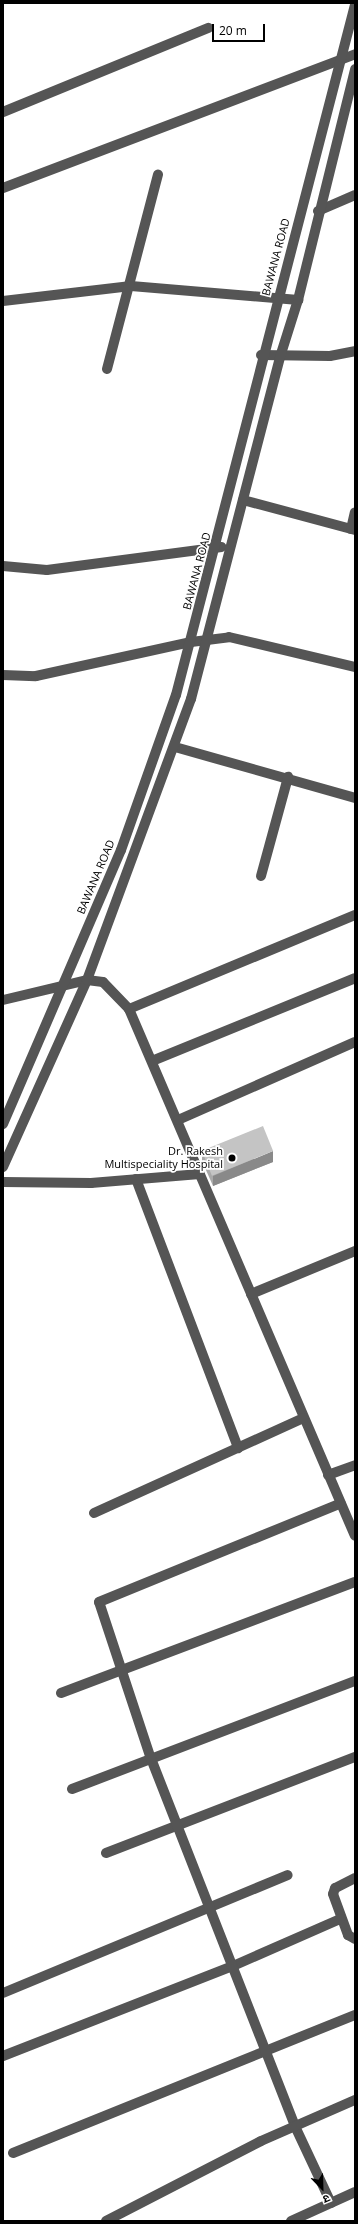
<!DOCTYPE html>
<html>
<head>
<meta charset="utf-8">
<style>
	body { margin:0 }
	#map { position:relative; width:358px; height:2224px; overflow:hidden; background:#fff; font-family:"Open Sans","Noto Sans Devanagari",sans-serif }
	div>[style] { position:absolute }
	.minor>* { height:10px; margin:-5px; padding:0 5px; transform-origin:5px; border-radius:5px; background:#555 }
	.wall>* { inset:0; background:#a9a9a9 }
	.shaded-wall>* { inset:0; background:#898989 }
	.building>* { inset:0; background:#c4c4c4; transform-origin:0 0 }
	.dots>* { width:11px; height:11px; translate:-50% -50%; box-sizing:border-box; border:2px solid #fff; border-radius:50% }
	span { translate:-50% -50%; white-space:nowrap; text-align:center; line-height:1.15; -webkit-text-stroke:3.5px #fff; paint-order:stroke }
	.street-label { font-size:11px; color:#000 }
	.poi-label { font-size:11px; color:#000 }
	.right { translate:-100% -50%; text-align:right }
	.frame { position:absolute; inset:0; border:4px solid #000; pointer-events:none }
	.north { position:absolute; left:302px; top:2168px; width:40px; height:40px; -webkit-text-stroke:3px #fff; paint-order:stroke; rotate:157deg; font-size:11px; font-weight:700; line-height:16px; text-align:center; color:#000 }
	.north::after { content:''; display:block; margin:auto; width:14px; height:18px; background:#000; clip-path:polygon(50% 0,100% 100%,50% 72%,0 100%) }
	.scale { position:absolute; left:212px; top:24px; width:53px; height:18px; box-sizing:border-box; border:2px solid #000; border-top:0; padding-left:5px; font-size:12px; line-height:14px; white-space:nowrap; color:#000; -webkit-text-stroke:3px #fff; paint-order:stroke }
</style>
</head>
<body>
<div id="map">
	<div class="minor">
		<i style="left:3px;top:112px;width:222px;rotate:-22.3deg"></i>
		<i style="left:3px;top:188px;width:377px;rotate:-20.8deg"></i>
		<i style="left:318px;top:211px;width:40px;rotate:-23.4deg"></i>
		<i style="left:3px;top:301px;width:129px;rotate:-6.7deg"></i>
		<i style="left:131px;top:286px;width:168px;rotate:4.8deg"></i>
		<i style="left:261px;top:355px;width:69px;rotate:0.8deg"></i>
		<i style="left:330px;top:356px;width:25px;rotate:-11deg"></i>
		<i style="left:107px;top:369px;width:201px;rotate:-75.3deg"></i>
		<i style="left:243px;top:500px;width:116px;rotate:15deg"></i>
		<i style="left:351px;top:529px;width:17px;rotate:-77deg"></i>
		<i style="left:3px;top:566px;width:44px;rotate:5.2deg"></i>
		<i style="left:47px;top:570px;width:176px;rotate:-7.5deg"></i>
		<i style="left:3px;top:675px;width:33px;rotate:2deg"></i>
		<i style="left:36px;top:676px;width:159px;rotate:-12.4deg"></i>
		<i style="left:191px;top:642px;width:38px;rotate:-7deg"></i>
		<i style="left:229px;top:637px;width:130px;rotate:13.4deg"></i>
		<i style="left:175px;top:747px;width:187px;rotate:15.8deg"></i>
		<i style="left:261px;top:876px;width:103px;rotate:-74.7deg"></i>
		<i style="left:3px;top:1000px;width:86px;rotate:-13.4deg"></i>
		<i style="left:87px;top:980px;width:16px;rotate:7deg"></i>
		<i style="left:103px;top:982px;width:37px;rotate:46deg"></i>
		<i style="left:129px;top:1009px;width:573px;rotate:66.79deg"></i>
		<i style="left:129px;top:1009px;width:245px;rotate:-22.6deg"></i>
		<i style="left:152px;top:1061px;width:219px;rotate:-22.2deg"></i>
		<i style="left:178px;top:1120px;width:193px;rotate:-23.8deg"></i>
		<i style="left:3px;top:1124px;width:298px;rotate:-66.7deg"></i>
		<i style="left:121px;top:850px;width:164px;rotate:-70.5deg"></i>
		<i style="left:176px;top:695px;width:713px;rotate:-75.46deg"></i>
		<i style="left:3px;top:1167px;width:205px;rotate:-65.8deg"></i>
		<i style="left:87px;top:980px;width:300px;rotate:-69.7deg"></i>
		<i style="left:191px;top:699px;width:353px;rotate:-75.4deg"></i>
		<i style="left:280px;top:357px;width:60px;rotate:-72.5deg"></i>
		<i style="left:298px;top:300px;width:238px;rotate:-76.1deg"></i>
		<i style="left:136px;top:1179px;width:288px;rotate:69.2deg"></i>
		<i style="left:3px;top:1182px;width:88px;rotate:0.7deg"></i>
		<i style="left:91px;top:1183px;width:109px;rotate:-4.7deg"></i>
		<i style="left:251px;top:1294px;width:113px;rotate:-22.5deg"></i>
		<i style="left:328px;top:1475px;width:29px;rotate:-20deg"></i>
		<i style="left:94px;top:1513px;width:230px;rotate:-24.4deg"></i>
		<i style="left:61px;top:1693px;width:314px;rotate:-20.7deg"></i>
		<i style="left:72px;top:1789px;width:303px;rotate:-20.9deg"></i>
		<i style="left:106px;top:1853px;width:267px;rotate:-21.1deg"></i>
		<i style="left:355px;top:1878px;width:22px;rotate:153deg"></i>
		<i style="left:335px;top:1888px;width:6px;rotate:108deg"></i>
		<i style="left:333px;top:1894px;width:44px;rotate:69.9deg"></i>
		<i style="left:348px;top:1935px;width:8px;rotate:30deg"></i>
		<i style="left:3px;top:1993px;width:308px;rotate:-22.5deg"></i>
		<i style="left:3px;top:2056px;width:247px;rotate:-21.4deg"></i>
		<i style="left:233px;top:1966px;width:117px;rotate:-23.7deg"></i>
		<i style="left:13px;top:2153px;width:369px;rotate:-22deg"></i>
		<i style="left:331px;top:2203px;width:85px;rotate:-115.1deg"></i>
		<i style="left:295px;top:2126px;width:394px;rotate:-111.4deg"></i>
		<i style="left:151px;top:1759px;width:165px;rotate:-108.3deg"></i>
		<i style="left:99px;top:1602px;width:261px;rotate:-22.2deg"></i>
		<i style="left:106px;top:2221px;width:174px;rotate:-27.3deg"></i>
		<i style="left:261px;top:2141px;width:103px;rotate:-23.6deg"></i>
		<i style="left:291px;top:2221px;width:70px;rotate:-24.4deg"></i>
	</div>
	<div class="wall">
		<i style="clip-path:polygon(202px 1151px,273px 1162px,213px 1186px,202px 1161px)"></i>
	</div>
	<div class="shaded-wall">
		<i style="clip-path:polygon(273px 1151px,273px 1162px,213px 1186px,213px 1176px)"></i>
	</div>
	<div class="building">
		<i style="left:263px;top:1126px;width:27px;height:66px;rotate:68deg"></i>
	</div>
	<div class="dots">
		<i style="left:232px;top:1158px;background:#000"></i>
	</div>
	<div class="street-label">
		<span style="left:276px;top:257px;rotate:-75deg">BAWANA ROAD</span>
		<span style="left:197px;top:571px;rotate:-75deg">BAWANA ROAD</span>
		<span style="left:96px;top:877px;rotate:-67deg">BAWANA ROAD</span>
	</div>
	<div class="poi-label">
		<span class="right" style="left:223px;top:1158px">Dr. Rakesh<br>Multispeciality Hospital</span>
	</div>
	<div class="frame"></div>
	<div class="north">उ</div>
	<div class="scale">20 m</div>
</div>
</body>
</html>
